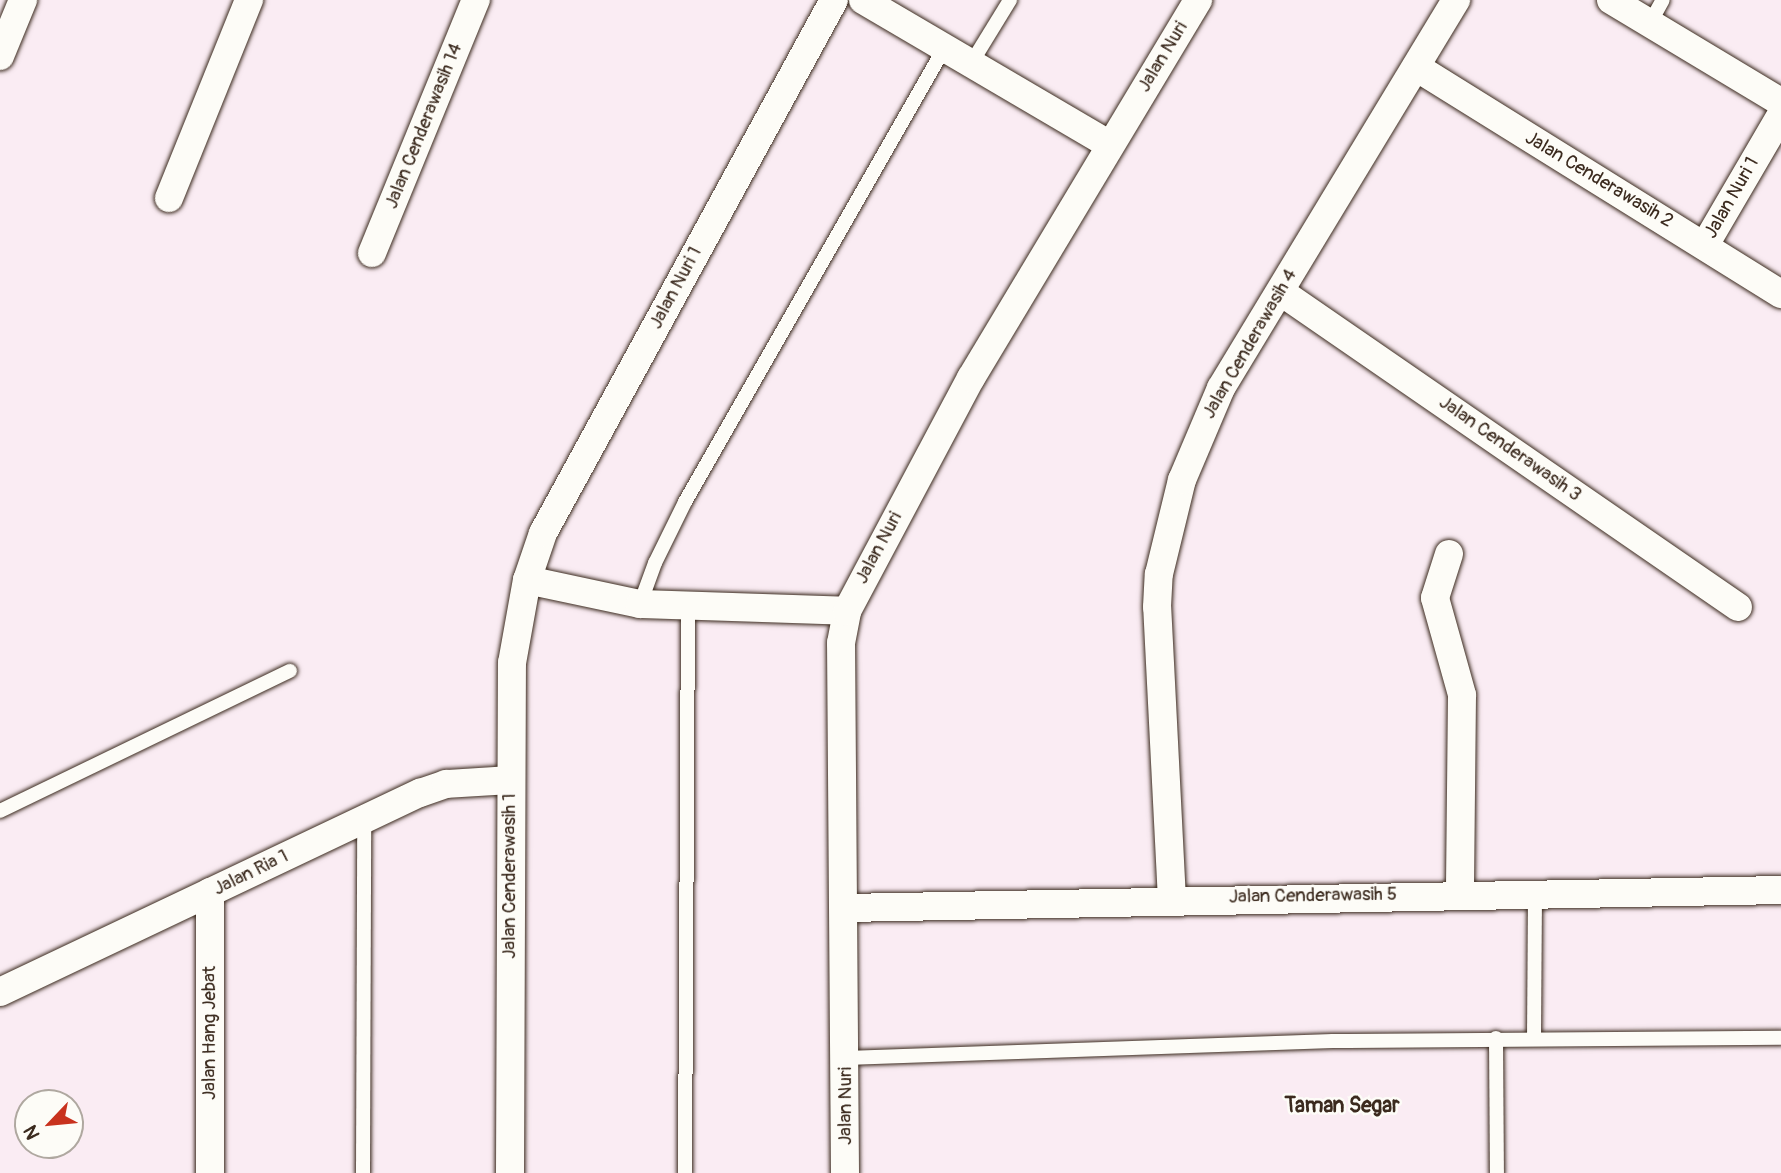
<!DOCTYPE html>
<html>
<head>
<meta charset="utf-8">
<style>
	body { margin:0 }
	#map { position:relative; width:1781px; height:1173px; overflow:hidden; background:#faecf3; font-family:Pangolin,sans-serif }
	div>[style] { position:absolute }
	.roads { filter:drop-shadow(0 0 2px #3b2a1e) drop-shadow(0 0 2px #3b2a1e) }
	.lane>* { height:14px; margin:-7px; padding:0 7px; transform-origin:7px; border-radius:7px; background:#fdfcf7 }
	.street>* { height:28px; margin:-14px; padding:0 14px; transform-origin:14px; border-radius:14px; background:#fdfcf7 }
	span { translate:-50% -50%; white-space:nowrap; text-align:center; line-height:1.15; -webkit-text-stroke:5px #fdfcf7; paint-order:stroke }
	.street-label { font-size:19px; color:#3b2a1e }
	.neighbourhood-label { font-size:21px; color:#3b2a1e; font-weight:700 }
	.north { position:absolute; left:14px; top:1089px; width:70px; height:70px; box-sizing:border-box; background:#fdfcf7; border:2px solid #afa8a0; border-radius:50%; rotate:244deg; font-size:19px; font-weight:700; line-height:28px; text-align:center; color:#3b2a1e }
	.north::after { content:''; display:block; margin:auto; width:24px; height:32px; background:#c8321e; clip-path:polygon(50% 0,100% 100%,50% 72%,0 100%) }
</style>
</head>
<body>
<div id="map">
	<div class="roads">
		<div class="lane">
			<i style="left:1650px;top:23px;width:26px;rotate:-61deg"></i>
			<i style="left:972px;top:62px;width:73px;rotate:-58.5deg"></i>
			<i style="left:640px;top:604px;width:44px;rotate:-69.9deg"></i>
			<i style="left:655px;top:563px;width:68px;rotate:-63.8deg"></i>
			<i style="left:685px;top:502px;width:524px;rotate:-60.26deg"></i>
			<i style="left:0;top:811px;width:322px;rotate:-25.8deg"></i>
			<i style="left:1496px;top:1038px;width:135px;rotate:89.6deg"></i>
			<i style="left:1534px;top:1038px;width:146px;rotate:-89.6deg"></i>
			<i style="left:846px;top:1058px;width:487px;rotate:-2deg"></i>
			<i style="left:1333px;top:1041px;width:448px;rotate:-0.4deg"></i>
			<i style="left:363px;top:1173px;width:354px;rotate:-89.8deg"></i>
			<i style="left:685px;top:1173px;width:564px;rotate:-89.7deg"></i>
		</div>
		<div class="street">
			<i style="left:863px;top:0;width:286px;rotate:30.4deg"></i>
			<i style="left:1611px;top:0;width:198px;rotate:31deg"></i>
			<i style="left:0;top:56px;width:61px;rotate:-67.7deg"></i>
			<i style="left:1416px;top:67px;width:430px;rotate:31.9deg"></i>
			<i style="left:169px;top:198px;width:214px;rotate:-68deg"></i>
			<i style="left:1705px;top:245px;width:151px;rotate:-59.7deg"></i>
			<i style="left:372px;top:253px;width:274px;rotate:-67.7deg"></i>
			<i style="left:1281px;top:292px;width:555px;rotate:34.58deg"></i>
			<i style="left:1449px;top:554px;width:46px;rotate:107.7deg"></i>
			<i style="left:1435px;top:598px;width:101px;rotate:74.4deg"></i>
			<i style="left:1462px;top:695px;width:198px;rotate:90.6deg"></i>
			<i style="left:527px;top:580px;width:116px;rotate:12deg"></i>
			<i style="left:640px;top:604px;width:207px;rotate:1.9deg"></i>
			<i style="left:210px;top:892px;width:281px;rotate:90deg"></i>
			<i style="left:1172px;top:900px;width:293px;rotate:-92.9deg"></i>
			<i style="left:1157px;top:607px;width:33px;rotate:-87deg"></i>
			<i style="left:1159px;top:574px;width:97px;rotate:-76.3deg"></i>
			<i style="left:1182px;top:480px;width:100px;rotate:-67deg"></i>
			<i style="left:1221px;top:388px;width:454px;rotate:-58.8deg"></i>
			<i style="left:845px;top:908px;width:936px;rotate:-1.1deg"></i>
			<i style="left:0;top:992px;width:465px;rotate:-25.4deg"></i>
			<i style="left:420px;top:793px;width:28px;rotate:-19deg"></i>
			<i style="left:446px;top:784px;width:63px;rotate:-3.6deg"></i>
			<i style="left:510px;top:1173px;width:510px;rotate:-89.78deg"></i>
			<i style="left:512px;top:663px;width:84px;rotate:-79.8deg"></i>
			<i style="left:527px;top:580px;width:50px;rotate:-71.2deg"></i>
			<i style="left:543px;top:533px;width:607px;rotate:-61.37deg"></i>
			<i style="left:845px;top:1173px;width:530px;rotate:-90.43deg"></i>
			<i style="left:841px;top:643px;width:33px;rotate:-79deg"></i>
			<i style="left:847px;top:611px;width:264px;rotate:-62deg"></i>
			<i style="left:971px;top:378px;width:441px;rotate:-59deg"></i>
		</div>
	</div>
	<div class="street-label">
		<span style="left:1163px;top:57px;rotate:-59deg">Jalan Nuri</span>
		<span style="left:424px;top:126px;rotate:-68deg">Jalan Cenderawasih 14</span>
		<span style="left:1599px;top:180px;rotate:31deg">Jalan Cenderawasih 2</span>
		<span style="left:1732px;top:198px;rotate:-60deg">Jalan Nuri 1</span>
		<span style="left:676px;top:288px;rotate:-62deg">Jalan Nuri 1</span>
		<span style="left:1250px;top:344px;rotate:-60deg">Jalan Cenderawasih 4</span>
		<span style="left:1510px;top:449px;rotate:35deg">Jalan Cenderawasih 3</span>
		<span style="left:879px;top:548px;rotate:-62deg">Jalan Nuri</span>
		<span style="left:251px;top:873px;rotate:-26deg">Jalan Ria 1</span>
		<span style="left:510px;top:876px;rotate:-90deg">Jalan Cenderawasih 1</span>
		<span style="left:1313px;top:896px;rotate:-1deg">Jalan Cenderawasih 5</span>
		<span style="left:210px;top:1033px;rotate:-90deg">Jalan Hang Jebat</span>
		<span style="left:846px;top:1106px;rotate:-90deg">Jalan Nuri</span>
	</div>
	<div class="neighbourhood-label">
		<span style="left:1342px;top:1106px">Taman Segar</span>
	</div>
	<div class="north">N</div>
</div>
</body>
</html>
